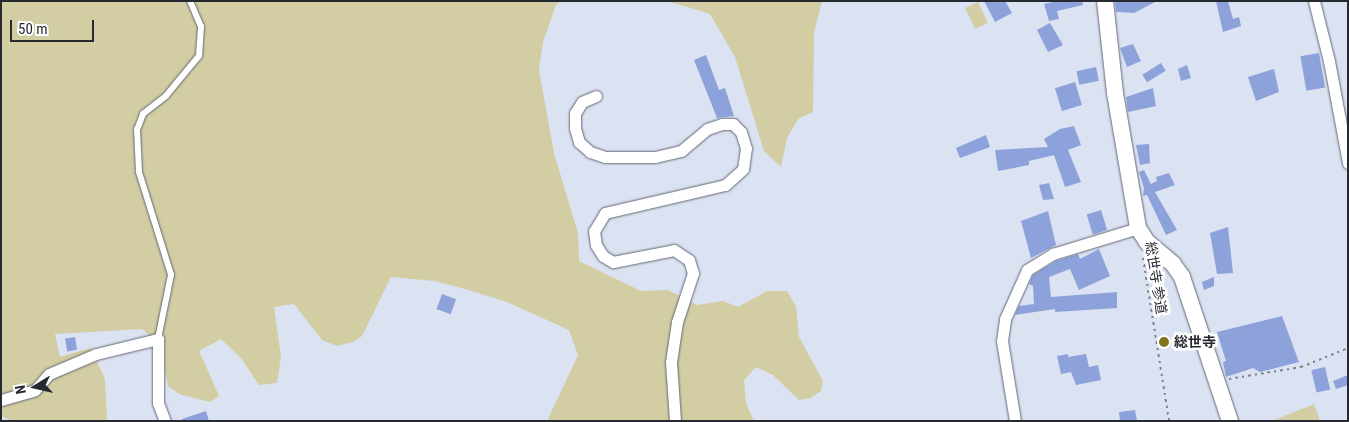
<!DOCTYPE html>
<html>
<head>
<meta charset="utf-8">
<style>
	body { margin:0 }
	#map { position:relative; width:1349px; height:422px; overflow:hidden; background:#dbe2f2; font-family:"Roboto Condensed","Noto Sans JP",sans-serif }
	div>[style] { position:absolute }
	.green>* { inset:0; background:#d2cda3; transform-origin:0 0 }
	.building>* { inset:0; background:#8da2da; transform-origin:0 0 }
	.path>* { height:2px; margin-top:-1px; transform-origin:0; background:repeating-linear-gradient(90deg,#7d828d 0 2.5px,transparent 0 6.5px) }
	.roads { filter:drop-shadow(0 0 1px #626876) drop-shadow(0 0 1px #626876) }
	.lane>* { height:5.5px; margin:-2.75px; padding:0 2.75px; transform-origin:2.75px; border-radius:2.75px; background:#fff }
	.street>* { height:11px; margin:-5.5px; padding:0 5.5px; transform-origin:5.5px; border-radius:5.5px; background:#fff }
	.secondary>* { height:16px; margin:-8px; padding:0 8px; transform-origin:8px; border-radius:8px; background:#fff }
	.dots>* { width:14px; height:14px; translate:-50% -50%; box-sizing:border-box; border:2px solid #fff; border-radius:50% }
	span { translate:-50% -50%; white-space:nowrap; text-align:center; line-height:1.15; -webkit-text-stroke:5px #fff; paint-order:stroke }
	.street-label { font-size:14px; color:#26292f }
	.poi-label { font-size:14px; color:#26292f; font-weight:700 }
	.left { translate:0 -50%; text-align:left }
	.frame { position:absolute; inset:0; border:2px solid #26292f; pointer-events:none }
	.north { position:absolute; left:10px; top:362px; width:50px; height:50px; -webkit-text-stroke:4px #fff; paint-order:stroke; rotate:260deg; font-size:14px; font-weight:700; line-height:20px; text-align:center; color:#26292f }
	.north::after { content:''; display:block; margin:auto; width:18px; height:22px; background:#26292f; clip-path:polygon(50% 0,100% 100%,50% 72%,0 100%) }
	.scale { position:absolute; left:10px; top:20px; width:84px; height:22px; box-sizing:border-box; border:2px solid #26292f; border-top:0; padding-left:6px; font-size:15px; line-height:18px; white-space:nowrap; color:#26292f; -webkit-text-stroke:4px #fff; paint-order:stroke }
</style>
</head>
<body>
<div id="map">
	<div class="green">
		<i style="clip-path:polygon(1px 1px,561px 1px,556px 5px,543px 42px,539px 70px,554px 153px,578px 233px,579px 261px,641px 291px,668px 290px,697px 305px,723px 301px,738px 307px,767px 291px,787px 291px,796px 307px,799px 337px,823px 381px,821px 391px,810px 398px,799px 400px,773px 375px,756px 367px,744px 380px,746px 403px,754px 421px,547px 421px,578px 355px,569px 330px,507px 302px,465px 289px,434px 281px,391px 277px,362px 336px,353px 342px,337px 346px,322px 340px,294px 304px,274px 307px,281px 357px,277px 383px,259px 385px,241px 358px,221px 339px,199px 351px,219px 396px,210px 402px,179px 394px,168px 386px,160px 344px,142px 329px,55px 334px,60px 357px,91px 348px,105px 379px,107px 421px,13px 421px,1px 416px)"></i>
		<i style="clip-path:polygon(667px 1px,822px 1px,814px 33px,813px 112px,798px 119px,787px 138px,781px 167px,764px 151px,735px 57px,710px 14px)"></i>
		<i style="left:978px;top:2px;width:23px;height:14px;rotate:65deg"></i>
		<i style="clip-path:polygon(1314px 404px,1320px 421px,1272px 421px)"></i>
	</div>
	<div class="building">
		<i style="clip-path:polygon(984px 1px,1005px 1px,1012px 13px,995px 22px)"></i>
		<i style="clip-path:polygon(1058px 1px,1082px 1px,1083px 5px,1057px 11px,1059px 19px,1049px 21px,1044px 4px)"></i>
		<i style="clip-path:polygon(1115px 1px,1157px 1px,1134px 13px,1116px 12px)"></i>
		<i style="clip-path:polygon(1216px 1px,1228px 1px,1233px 19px,1239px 17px,1241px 26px,1223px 32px)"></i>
		<i style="clip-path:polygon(1050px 23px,1063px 45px,1048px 52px,1037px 30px)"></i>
		<i style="clip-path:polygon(1133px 44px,1141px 61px,1127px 67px,1120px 48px)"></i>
		<i style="left:1319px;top:53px;width:35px;height:19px;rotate:80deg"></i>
		<i style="clip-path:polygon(706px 55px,719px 90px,725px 88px,734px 116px,717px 118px,694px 60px)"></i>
		<i style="left:1161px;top:63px;width:9px;height:22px;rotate:58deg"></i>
		<i style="clip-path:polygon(1187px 65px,1191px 78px,1181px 81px,1178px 69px)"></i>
		<i style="left:1096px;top:67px;width:14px;height:20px;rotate:78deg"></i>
		<i style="clip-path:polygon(1274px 69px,1279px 92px,1256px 101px,1248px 77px)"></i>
		<i style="left:1075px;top:82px;width:24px;height:21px;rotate:73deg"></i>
		<i style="clip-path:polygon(1153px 88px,1156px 106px,1128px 112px,1126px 97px)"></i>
		<i style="clip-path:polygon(1074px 126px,1081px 145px,1068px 150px,1081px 182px,1065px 187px,1054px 155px,1029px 161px,1029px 165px,998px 171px,995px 150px,1048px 147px,1044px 139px,1060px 129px)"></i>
		<i style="clip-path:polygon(986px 135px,990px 147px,960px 158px,956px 148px)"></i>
		<i style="clip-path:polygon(1149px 144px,1150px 163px,1140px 165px,1136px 145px)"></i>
		<i style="clip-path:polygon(1144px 170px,1151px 184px,1157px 181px,1156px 177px,1169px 173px,1175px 185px,1155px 192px,1177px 230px,1166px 235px,1147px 195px,1143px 196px,1144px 188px,1139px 172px)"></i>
		<i style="clip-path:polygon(1049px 183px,1054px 199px,1043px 200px,1039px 185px)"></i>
		<i style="left:1101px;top:210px;width:21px;height:15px;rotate:73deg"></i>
		<i style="clip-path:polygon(1048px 211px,1056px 245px,1031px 258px,1021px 221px)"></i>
		<i style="clip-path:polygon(1228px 227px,1233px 273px,1217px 274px,1210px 233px)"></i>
		<i style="clip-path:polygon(1099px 249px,1110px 276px,1079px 290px,1070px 269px,1049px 277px,1051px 297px,1117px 292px,1117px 308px,1055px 312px,1055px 309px,1015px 315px,1019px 306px,1034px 304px,1033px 286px,1029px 284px,1033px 275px,1056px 261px,1078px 254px,1080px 259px)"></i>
		<i style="clip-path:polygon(1214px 277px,1214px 286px,1204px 290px,1202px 282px)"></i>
		<i style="left:442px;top:294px;width:15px;height:16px;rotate:20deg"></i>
		<i style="clip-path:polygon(1282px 316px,1299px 362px,1260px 372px,1253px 368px,1226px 377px,1223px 362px,1226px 361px,1217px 332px)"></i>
		<i style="left:75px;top:337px;width:13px;height:10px;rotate:81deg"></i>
		<i style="clip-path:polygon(1068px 354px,1068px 357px,1086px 354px,1089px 367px,1098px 365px,1101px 380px,1076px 385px,1071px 372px,1061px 374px,1057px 356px)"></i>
		<i style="left:1325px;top:367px;width:23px;height:14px;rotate:77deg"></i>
		<i style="clip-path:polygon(1348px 375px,1348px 385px,1336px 389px,1333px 381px)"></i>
		<i style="clip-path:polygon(1135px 410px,1137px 421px,1120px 421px,1119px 412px)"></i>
		<i style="clip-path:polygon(206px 411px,209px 421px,182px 421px,182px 419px)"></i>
	</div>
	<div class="path">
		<i style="left:1143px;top:258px;width:165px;rotate:80.9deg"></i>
		<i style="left:1229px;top:379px;width:73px;rotate:-9.5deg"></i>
		<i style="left:1301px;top:367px;width:51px;rotate:-22deg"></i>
	</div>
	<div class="roads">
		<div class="lane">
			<i style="left:158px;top:339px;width:65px;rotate:-78.5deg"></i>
			<i style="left:171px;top:275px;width:108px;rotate:-107.3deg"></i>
			<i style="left:139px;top:172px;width:42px;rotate:-92.7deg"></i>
			<i style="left:137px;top:130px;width:17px;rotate:-69deg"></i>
			<i style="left:143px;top:114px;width:29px;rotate:-38deg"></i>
			<i style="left:166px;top:96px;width:52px;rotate:-50.5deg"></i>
			<i style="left:199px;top:56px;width:29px;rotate:-86deg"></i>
			<i style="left:201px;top:27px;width:28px;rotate:-113deg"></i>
		</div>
		<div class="street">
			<i style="left:1314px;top:1px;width:62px;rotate:76deg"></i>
			<i style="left:1329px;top:61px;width:104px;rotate:79.4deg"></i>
			<i style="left:596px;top:96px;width:15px;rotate:157deg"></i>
			<i style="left:582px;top:102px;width:13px;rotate:122deg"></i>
			<i style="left:575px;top:113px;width:15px;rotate:90deg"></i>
			<i style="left:575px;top:128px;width:15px;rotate:74deg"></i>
			<i style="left:579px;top:142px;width:15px;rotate:42deg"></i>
			<i style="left:590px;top:152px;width:16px;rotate:18deg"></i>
			<i style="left:605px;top:157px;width:50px"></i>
			<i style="left:655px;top:157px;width:27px;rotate:-13deg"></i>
			<i style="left:681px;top:151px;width:34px;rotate:-40deg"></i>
			<i style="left:707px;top:129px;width:16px;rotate:-18deg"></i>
			<i style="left:722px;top:124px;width:11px"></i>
			<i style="left:733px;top:124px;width:11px;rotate:45deg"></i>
			<i style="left:741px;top:132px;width:17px;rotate:73deg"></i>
			<i style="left:746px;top:148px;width:21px;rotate:98deg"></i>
			<i style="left:743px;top:169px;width:24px;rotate:138deg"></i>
			<i style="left:725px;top:185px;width:123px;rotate:166.9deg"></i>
			<i style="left:605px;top:213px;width:21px;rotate:121deg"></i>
			<i style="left:594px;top:231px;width:14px;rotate:82deg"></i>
			<i style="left:596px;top:245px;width:13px;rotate:58deg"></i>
			<i style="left:603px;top:256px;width:12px;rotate:31deg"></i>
			<i style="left:613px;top:262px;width:62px;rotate:-11.1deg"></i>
			<i style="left:674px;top:250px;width:18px;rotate:34deg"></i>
			<i style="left:689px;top:260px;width:14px;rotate:73deg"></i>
			<i style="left:693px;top:273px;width:52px;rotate:108.1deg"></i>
			<i style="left:677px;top:322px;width:40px;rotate:98.5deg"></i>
			<i style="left:671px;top:362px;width:59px;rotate:86.1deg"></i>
			<i style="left:1px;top:400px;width:35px;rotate:-16deg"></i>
			<i style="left:35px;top:390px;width:21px;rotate:-49deg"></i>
			<i style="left:49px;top:374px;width:51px;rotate:-23.1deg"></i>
			<i style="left:96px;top:354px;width:64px;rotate:-13.6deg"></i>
			<i style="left:158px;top:339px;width:64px;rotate:90deg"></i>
			<i style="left:158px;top:403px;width:19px;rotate:69deg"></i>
			<i style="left:1015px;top:421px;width:81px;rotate:-99.2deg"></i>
			<i style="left:1002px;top:341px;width:22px;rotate:-82deg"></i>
			<i style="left:1005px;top:319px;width:54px;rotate:-65.8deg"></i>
			<i style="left:1027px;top:270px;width:31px;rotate:-32deg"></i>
			<i style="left:1053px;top:254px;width:89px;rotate:-17deg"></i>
		</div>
		<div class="secondary">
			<i style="left:1105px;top:1px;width:93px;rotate:83.8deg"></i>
			<i style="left:1115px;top:93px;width:137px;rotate:80.3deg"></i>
			<i style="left:1138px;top:228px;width:17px;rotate:57deg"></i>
			<i style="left:1147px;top:242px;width:34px;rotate:40deg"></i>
			<i style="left:1173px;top:264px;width:16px;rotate:55deg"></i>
			<i style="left:1182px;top:277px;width:152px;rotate:71.6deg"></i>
		</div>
	</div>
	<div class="dots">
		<i style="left:1164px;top:342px;background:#807619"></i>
	</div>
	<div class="street-label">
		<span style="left:1156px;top:278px;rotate:81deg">総世寺 参道</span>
	</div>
	<div class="poi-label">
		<span class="left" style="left:1174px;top:342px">総世寺</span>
	</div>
	<div class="frame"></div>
	<div class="north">N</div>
	<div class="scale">50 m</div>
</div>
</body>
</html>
